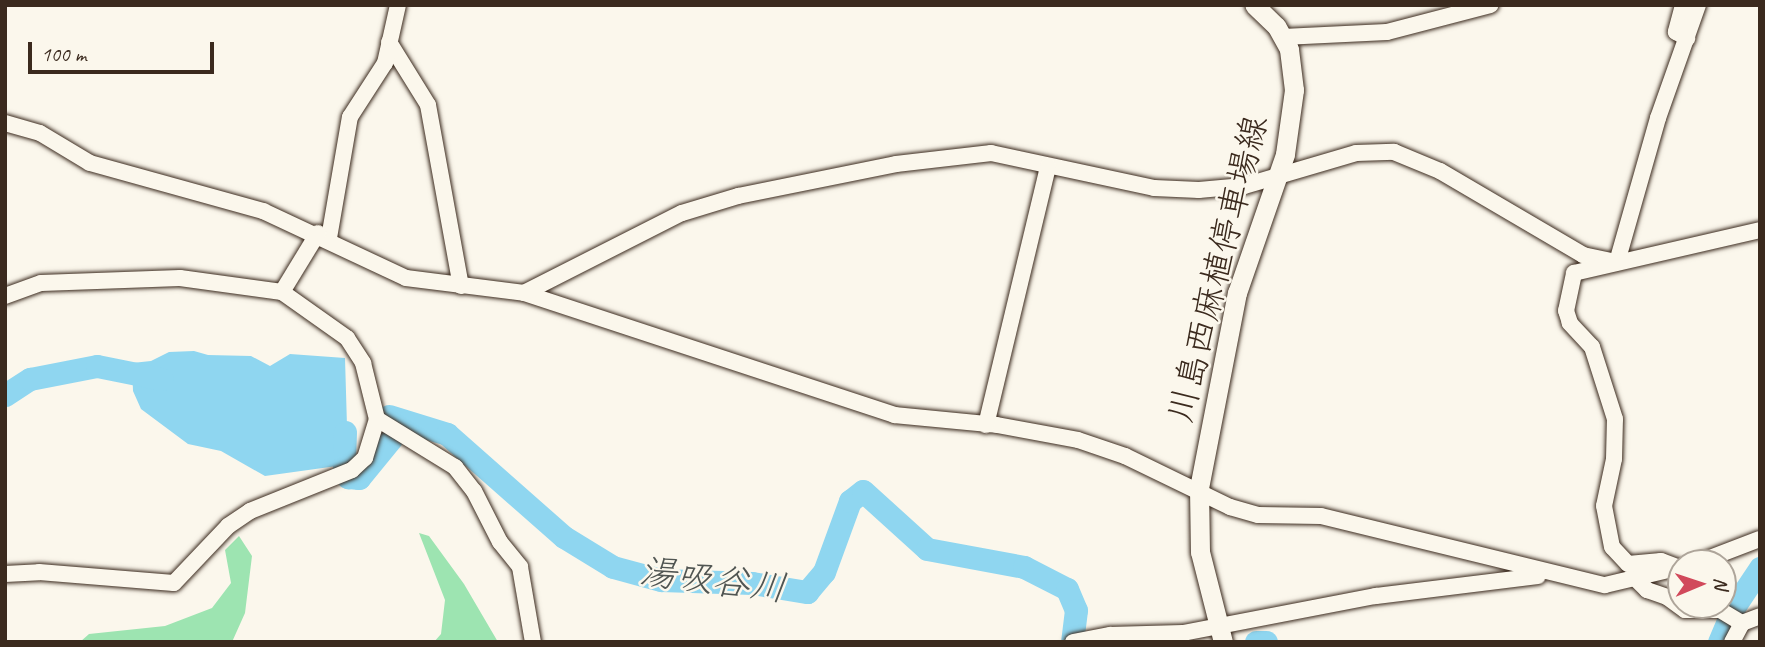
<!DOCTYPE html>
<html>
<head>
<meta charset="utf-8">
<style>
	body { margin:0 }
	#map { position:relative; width:1765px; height:647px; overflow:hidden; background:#fbf7ec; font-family:Caveat,"Klee One",sans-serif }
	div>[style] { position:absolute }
	.green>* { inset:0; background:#9de4b1 }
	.water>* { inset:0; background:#8fd6f0 }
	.river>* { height:23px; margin:-11.5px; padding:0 11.5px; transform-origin:11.5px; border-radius:11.5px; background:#8fd6f0 }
	.roads { filter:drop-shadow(0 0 2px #3b2a1e) drop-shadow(0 0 2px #3b2a1e) }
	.minor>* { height:16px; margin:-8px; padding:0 8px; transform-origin:8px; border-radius:8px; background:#fbf7ec }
	.major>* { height:19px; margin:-9.5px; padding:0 9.5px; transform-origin:9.5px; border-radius:9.5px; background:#fbf7ec }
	span { translate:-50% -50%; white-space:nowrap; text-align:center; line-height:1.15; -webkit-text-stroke:5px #fbf7ec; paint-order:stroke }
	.street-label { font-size:35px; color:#3b2a1e }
	.water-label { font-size:37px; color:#505552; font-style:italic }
	.frame { position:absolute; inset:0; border:7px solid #3b2a1e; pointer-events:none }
	.north { position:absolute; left:1667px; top:549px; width:70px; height:70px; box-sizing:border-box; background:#fbf7ec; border:2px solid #aea59a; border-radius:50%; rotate:88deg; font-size:19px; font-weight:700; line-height:28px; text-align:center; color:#3b2a1e }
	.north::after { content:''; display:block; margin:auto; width:24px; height:32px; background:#d1495b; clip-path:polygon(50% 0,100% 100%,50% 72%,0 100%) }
	.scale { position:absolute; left:28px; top:42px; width:186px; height:32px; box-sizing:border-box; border:4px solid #3b2a1e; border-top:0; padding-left:9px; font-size:21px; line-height:24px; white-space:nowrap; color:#3b2a1e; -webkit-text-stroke:5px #fbf7ec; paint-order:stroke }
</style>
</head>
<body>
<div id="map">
	<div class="green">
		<i style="clip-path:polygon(419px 533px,429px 536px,464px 584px,498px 642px,434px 642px,441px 634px,445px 600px)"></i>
		<i style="clip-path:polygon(239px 536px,252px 556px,245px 613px,232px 642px,80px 642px,89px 634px,165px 626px,212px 608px,231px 583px,225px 550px)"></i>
	</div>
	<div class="water">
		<i style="clip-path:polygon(194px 351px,208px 355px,251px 356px,270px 366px,290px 354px,345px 358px,348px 460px,337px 466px,265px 476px,221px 451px,188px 444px,141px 409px,133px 391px,132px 363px,151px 361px,169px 352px)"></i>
	</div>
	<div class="river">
		<i style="left:5px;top:395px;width:30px;rotate:-33deg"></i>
		<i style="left:30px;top:379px;width:68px;rotate:-11deg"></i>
		<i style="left:97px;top:366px;width:66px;rotate:11.3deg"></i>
		<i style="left:389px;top:416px;width:61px;rotate:17.2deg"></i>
		<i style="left:447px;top:434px;width:156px;rotate:41.4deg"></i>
		<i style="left:564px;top:537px;width:57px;rotate:31.5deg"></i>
		<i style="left:613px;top:567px;width:50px;rotate:15.2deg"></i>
		<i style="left:661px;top:580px;width:91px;rotate:1.9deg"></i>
		<i style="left:752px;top:583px;width:56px;rotate:9.3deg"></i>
		<i style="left:807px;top:592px;width:26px;rotate:-50deg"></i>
		<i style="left:824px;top:572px;width:76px;rotate:-69.9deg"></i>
		<i style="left:850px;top:501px;width:16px;rotate:-38deg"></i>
		<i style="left:863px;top:491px;width:86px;rotate:42.2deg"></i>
		<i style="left:927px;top:549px;width:99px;rotate:10.5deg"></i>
		<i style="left:1024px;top:567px;width:48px;rotate:27.1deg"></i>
		<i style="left:1067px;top:589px;width:23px;rotate:67deg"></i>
		<i style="left:1076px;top:610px;width:32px;rotate:97deg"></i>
		<i style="left:345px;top:432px;width:33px;rotate:92deg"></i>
		<i style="left:344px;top:465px;width:13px;rotate:72deg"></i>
		<i style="left:348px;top:477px;width:11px;rotate:5deg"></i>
		<i style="left:359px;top:478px;width:71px;rotate:-50.7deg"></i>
		<i style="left:1256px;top:642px;width:10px"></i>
		<i style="left:1719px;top:642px;width:38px;rotate:-67deg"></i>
		<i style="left:1734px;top:607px;width:47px;rotate:-56.3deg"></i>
	</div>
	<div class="roads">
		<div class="minor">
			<i style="left:1683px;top:5px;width:28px;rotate:105deg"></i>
			<i style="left:1676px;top:32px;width:13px;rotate:29deg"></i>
			<i style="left:1283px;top:37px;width:104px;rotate:-2.8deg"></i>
			<i style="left:1387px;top:32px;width:107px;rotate:-14.6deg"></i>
			<i style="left:389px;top:42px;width:74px;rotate:58.2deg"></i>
			<i style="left:428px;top:105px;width:184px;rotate:79.7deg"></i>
			<i style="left:5px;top:123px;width:36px;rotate:16deg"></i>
			<i style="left:40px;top:133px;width:58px;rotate:31deg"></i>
			<i style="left:90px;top:163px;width:180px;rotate:15.5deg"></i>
			<i style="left:263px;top:211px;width:158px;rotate:25.1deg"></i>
			<i style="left:406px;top:278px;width:119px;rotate:7.2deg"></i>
			<i style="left:524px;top:293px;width:390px;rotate:18.2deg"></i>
			<i style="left:894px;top:415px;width:103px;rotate:5.5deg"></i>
			<i style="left:997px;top:425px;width:82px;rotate:10.5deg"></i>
			<i style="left:1078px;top:440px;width:50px;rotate:18.8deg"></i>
			<i style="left:1125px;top:456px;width:117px;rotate:25.9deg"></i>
			<i style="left:1230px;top:507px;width:29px;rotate:16deg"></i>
			<i style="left:1258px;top:515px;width:63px;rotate:0.9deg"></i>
			<i style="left:1321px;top:516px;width:292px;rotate:13.7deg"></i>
			<i style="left:1605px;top:585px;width:78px;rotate:-13.3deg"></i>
			<i style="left:329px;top:238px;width:123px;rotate:-80.2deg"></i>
			<i style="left:350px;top:117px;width:64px;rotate:-57.1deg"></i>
			<i style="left:385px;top:63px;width:59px;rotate:-77.4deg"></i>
			<i style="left:1617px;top:262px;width:150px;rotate:-74.1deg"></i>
			<i style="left:1658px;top:118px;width:120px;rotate:-70.5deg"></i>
			<i style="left:282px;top:292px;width:69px;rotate:-58.6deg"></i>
			<i style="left:524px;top:293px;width:177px;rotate:-26.9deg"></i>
			<i style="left:682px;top:213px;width:59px;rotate:-16.9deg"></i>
			<i style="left:738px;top:196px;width:161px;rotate:-11.4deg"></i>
			<i style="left:896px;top:164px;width:96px;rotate:-6.6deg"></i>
			<i style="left:991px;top:153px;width:167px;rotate:12.1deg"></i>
			<i style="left:1154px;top:188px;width:45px;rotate:2.5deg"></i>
			<i style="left:1199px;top:190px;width:45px;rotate:-5.1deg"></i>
			<i style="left:1244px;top:186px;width:117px;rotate:-16.4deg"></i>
			<i style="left:1356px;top:153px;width:38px;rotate:-2deg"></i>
			<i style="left:1394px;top:152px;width:50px;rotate:22.4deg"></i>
			<i style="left:1440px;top:171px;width:166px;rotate:30.4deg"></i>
			<i style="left:1583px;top:255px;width:35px;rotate:12deg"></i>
			<i style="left:5px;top:296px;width:38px;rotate:-20deg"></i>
			<i style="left:41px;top:283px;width:139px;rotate:-2.1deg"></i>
			<i style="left:180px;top:278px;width:103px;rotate:7.8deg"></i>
			<i style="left:282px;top:292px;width:80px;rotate:35.3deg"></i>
			<i style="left:347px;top:338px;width:30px;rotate:57deg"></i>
			<i style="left:363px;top:363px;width:58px;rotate:76deg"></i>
			<i style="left:377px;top:419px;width:92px;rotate:31.6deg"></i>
			<i style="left:455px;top:467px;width:31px;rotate:52deg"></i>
			<i style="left:474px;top:491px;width:57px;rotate:63deg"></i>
			<i style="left:500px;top:542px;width:32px;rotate:51deg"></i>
			<i style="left:520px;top:567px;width:76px;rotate:80.2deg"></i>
			<i style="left:986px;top:425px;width:266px;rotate:-76.5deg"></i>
			<i style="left:1697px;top:563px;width:67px;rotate:-20.9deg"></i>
			<i style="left:1677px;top:567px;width:17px;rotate:-159deg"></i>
			<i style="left:1661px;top:561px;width:33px;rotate:175deg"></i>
			<i style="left:1628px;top:564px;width:23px;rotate:-133deg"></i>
			<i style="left:1612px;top:547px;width:42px;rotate:-101deg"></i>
			<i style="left:1604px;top:506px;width:48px;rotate:-78deg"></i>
			<i style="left:1614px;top:459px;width:40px;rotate:-88.6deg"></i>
			<i style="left:1615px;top:419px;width:76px;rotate:-107.7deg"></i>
			<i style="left:1592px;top:347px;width:33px;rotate:-133deg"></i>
			<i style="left:1570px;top:323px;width:13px;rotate:-108deg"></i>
			<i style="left:1566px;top:311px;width:39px;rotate:-78deg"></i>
			<i style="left:1574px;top:273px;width:191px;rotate:-13deg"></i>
			<i style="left:5px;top:574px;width:34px;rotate:-3deg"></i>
			<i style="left:39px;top:572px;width:135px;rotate:4.7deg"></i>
			<i style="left:174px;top:583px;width:79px;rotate:-46.5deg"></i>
			<i style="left:228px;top:526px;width:27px;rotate:-34deg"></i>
			<i style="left:250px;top:511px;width:110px;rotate:-21.9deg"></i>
			<i style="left:352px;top:470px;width:18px;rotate:-43deg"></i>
			<i style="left:365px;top:458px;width:41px;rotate:-72.9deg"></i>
			<i style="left:1636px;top:579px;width:16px;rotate:45deg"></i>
			<i style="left:1647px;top:590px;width:21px;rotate:19deg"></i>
			<i style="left:1667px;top:597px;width:22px;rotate:36deg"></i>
			<i style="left:1685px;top:610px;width:35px"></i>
			<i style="left:1720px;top:610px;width:26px;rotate:31deg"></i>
			<i style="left:1742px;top:623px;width:19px;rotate:-21deg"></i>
			<i style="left:1073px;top:642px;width:38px;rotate:-11deg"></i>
			<i style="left:1110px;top:635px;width:73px;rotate:-1.6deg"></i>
			<i style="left:1183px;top:633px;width:197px;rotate:-10.9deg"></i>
			<i style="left:1376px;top:596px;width:163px;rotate:-7deg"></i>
			<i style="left:1732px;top:642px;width:21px;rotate:-62deg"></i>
		</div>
		<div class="major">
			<i style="left:1223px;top:642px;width:93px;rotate:-104.3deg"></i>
			<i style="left:1200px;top:552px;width:64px;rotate:-90.9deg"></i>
			<i style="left:1199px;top:488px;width:199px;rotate:-79deg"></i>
			<i style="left:1237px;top:293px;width:147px;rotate:-70.9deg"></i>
			<i style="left:1285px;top:154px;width:65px;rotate:-82deg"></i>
			<i style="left:1294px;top:90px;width:41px;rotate:-97deg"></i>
			<i style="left:1289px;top:49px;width:26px;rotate:-119deg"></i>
			<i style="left:1276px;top:26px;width:30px;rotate:-136deg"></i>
		</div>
	</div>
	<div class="street-label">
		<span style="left:1218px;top:269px;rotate:-76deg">川島西麻植停車場線</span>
	</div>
	<div class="water-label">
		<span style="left:713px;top:580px;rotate:7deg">湯吸谷川</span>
	</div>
	<div class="frame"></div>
	<div class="north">N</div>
	<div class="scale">100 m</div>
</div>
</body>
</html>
